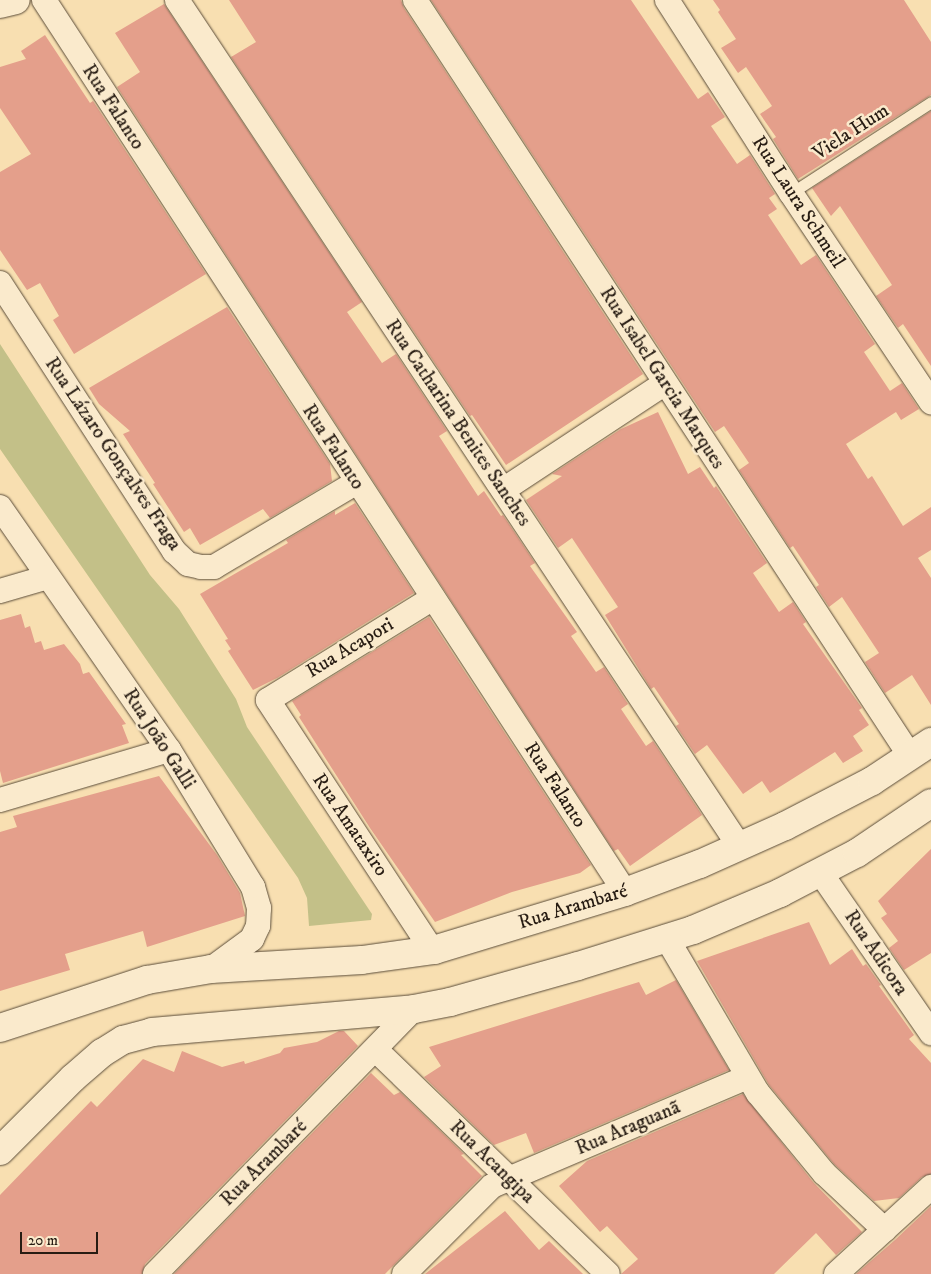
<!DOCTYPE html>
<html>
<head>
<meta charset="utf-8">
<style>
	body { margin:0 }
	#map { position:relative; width:931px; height:1274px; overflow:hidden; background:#f8dfb1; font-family:"IM FELL DW Pica",serif }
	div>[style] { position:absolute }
	.green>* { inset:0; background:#c3c088 }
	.building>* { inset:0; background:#e49f8b }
	.roads { filter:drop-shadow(0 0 1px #5b4d3a) drop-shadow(0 0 1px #5b4d3a) }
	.service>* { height:11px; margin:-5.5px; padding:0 5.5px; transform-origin:5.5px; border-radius:5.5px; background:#faeacc }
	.minor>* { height:24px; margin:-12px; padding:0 12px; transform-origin:12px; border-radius:12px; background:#faeacc }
	.tertiary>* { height:28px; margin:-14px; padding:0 14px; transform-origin:14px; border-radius:14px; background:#faeacc }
	.secondary>* { height:28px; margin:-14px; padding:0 14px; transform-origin:14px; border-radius:14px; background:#faeacc }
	span { translate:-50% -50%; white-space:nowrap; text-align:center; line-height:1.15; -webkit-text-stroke:5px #faeacc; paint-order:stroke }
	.street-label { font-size:20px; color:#271c13 }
	.scale { position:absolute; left:20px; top:1232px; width:78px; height:22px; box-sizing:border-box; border:2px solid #271c13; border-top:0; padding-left:6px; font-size:15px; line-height:18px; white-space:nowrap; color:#271c13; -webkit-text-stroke:4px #faeacc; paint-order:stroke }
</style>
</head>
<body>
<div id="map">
	<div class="green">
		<i style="clip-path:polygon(0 344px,150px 575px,179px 609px,236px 699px,247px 727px,372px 914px,371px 920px,309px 926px,307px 898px,298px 878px,0 449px)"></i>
	</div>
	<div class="building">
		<i style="clip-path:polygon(229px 0,401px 0,404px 8px,643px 374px,506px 465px,472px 415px,470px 416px,231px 57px,256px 42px)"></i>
		<i style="clip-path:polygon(431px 0,631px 0,698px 99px,708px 92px,725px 117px,711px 126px,737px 164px,750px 155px,775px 194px,769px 198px,777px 209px,768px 215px,801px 265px,816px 255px,875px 344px,864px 352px,890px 391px,902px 383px,919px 409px,901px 420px,896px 412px,846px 444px,868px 479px,872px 476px,903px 526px,931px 507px,931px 550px,918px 558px,931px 578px,931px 705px,912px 675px,885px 693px,865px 662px,879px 653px,842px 597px,829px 607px,816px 587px,819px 585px,793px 546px,790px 548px,739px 470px,749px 463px,724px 426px,715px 432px,703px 414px)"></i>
		<i style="clip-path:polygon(713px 0,904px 0,931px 42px,931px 95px,798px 179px,773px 139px,776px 137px,760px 114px,772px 106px,746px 67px,738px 73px,721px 48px,736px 39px,718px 12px,720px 10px)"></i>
		<i style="clip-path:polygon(164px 4px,362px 302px,347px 312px,382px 363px,396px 354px,447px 431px,439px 436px,478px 496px,484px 491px,501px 516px,503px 515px,535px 563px,530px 566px,577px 632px,571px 636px,596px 672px,604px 667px,628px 704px,621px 709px,646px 746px,653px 741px,702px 815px,630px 866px,618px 849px,614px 851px,117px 87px,140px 72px,115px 33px)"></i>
		<i style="clip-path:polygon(45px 35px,90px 103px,93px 101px,206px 274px,74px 354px,53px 320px,59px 316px,40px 283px,27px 290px,0 250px,0 172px,31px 154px,0 108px,0 67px,26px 59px,21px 51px)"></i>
		<i style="clip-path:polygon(931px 111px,931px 366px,903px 324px,898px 328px,876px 296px,892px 285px,840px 206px,831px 216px,812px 188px)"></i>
		<i style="clip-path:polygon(227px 307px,330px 464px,332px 481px,270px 518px,263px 509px,200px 545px,190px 528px,184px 532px,153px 484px,155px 483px,123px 434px,130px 431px,99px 404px,89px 388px)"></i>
		<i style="clip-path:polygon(658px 412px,688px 474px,700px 467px,714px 488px,716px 486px,767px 563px,753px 573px,779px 612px,793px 602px,806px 622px,803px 624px,862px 708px,859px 710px,869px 725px,853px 736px,863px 751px,843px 763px,835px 752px,770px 793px,762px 781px,743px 794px,707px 745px,695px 754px,676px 726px,679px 724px,654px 687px,651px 689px,605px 615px,618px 607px,572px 538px,558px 548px,526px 500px,562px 476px,552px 474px,621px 429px)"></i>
		<i style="clip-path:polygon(355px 503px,414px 593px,277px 678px,253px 690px,228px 651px,231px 649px,225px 640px,228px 639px,200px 594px,288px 543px,286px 540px,335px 511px,335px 515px)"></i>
		<i style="clip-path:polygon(21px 614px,25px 628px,30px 626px,35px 643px,41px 641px,44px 650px,64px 644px,80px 664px,83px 674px,89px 672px,126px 724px,122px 725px,129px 743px,3px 783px,0 771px,0 620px)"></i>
		<i style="clip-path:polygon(429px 617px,591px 865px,580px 873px,512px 892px,435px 922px,370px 828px,299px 717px,301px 715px,292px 701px)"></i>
		<i style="clip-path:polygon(159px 776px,217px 855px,240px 893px,245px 916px,147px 947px,143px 931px,65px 954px,70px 970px,0 991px,0 832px,17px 827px,13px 816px)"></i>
		<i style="clip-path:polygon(931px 849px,931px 953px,904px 970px,889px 948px,898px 941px,881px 918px,887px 914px,878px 901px)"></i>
		<i style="clip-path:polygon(809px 922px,830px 965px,852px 949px,863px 966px,866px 964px,881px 985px,879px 986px,914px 1035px,909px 1039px,931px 1063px,931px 1174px,922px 1177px,899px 1198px,874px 1201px,834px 1164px,769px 1085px,697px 961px)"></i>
		<i style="clip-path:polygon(676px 980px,729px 1070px,534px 1153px,526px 1133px,494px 1145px,424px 1077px,441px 1066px,429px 1047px,639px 982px,646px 995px)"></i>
		<i style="clip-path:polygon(339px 1031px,344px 1031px,358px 1046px,145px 1264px,142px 1274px,0 1274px,0 1195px,91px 1101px,97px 1107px,143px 1059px,174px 1072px,182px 1051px,222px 1067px,244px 1061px,245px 1064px,280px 1053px,284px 1048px,317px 1042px)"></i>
		<i style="clip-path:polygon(371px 1073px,394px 1095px,400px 1092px,464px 1154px,461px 1155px,482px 1176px,385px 1274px,174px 1274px)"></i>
		<i style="clip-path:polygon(743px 1094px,813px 1182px,862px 1232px,836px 1255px,816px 1233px,774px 1274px,621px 1274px,638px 1259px,607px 1226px,600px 1232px,559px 1186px,587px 1161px)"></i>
		<i style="clip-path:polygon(931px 1206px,931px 1274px,856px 1274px,895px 1240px)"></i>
		<i style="clip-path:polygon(505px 1211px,539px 1250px,549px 1241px,583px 1274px,425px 1274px)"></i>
	</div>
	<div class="roads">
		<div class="service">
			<i style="left:791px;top:193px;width:167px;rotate:-33deg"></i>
		</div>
		<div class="minor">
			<i style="left:44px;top:0;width:1065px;rotate:56.92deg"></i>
			<i style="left:177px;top:0;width:1017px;rotate:56.39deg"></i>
			<i style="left:415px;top:0;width:904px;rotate:56.78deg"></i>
			<i style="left:667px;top:0;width:229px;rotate:57.3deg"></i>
			<i style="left:791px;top:193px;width:252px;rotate:56.2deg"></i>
			<i style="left:0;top:283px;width:320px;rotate:57deg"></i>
			<i style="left:174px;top:551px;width:19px;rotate:43deg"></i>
			<i style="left:188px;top:564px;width:13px;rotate:13deg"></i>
			<i style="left:201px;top:567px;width:13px"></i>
			<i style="left:214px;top:567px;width:166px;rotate:-30.7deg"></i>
			<i style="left:503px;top:490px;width:193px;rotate:-33.4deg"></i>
			<i style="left:0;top:507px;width:296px;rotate:55.2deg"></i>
			<i style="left:169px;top:750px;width:161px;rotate:58.5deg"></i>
			<i style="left:253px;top:887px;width:22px;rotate:74deg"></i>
			<i style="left:259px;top:908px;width:18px;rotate:93deg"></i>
			<i style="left:258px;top:926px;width:14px;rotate:115deg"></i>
			<i style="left:252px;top:939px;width:51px;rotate:143.8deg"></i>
			<i style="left:0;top:591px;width:50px;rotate:-16.3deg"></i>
			<i style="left:0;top:800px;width:176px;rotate:-16.5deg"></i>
			<i style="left:820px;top:872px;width:196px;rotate:55.4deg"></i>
			<i style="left:666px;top:937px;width:181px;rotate:59.5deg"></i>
			<i style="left:758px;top:1093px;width:104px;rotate:50.5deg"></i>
			<i style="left:824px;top:1173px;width:83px;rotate:43.1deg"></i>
			<i style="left:432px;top:950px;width:299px;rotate:-123.3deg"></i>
			<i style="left:268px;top:700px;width:194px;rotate:-31.7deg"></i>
			<i style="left:376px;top:1050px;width:322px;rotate:44deg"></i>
			<i style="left:155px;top:1274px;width:371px;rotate:-45.7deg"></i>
			<i style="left:404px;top:1274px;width:124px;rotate:-45deg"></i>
			<i style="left:492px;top:1186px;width:278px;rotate:-23.1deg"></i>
			<i style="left:836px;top:1274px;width:129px;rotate:-42.5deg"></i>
		</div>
		<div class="tertiary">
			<i style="left:0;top:4px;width:16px;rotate:-14deg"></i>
		</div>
		<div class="secondary">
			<i style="left:0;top:1028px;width:155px;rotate:-18.1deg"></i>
			<i style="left:147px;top:980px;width:65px;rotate:-9.8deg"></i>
			<i style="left:211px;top:969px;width:151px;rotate:-3.4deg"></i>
			<i style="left:362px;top:960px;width:73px;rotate:-7.9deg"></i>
			<i style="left:434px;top:950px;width:200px;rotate:-16.9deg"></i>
			<i style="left:625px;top:892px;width:80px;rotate:-20.5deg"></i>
			<i style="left:700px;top:864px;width:93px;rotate:-24.1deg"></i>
			<i style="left:785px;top:826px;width:98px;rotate:-27.3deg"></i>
			<i style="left:872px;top:781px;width:71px;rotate:-33.5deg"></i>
			<i style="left:0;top:1151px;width:103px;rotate:-45deg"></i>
			<i style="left:73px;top:1078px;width:38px;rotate:-41deg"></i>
			<i style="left:102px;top:1053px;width:25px;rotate:-32deg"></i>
			<i style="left:123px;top:1040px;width:30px;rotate:-15deg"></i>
			<i style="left:152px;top:1032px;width:263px;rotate:-5deg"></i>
			<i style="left:414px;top:1009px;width:37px;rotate:-11deg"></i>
			<i style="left:450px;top:1002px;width:133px;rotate:-15.7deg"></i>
			<i style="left:578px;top:966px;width:121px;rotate:-17.4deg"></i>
			<i style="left:693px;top:930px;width:95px;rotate:-23deg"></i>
			<i style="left:780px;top:893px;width:87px;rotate:-27.5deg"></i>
			<i style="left:857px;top:853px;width:89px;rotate:-34deg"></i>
		</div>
	</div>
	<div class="street-label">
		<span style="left:113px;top:107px;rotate:57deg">Rua Falanto</span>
		<span style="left:851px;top:132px;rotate:-33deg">Viela Hum</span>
		<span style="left:798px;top:202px;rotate:57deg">Rua Laura Schmeil</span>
		<span style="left:662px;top:378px;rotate:57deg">Rua Isabel Garcia Marques</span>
		<span style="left:458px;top:423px;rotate:56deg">Rua Catharina Benites Sanches</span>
		<span style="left:333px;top:447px;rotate:57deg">Rua Falanto</span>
		<span style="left:113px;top:454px;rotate:56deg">Rua Lázaro Gonçalves Fraga</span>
		<span style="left:350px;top:648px;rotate:-31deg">Rua Acapori</span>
		<span style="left:159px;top:739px;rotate:57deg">Rua João Galli</span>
		<span style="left:555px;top:785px;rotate:57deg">Rua Falanto</span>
		<span style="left:350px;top:825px;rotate:56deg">Rua Amataxiro</span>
		<span style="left:573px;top:907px;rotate:-17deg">Rua Arambaré</span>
		<span style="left:876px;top:953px;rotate:56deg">Rua Adicora</span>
		<span style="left:628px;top:1128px;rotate:-23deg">Rua Araguanã</span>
		<span style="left:492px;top:1162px;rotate:44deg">Rua Acangipa</span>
		<span style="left:264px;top:1163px;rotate:-45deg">Rua Arambaré</span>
	</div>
	<div class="scale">20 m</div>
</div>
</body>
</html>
